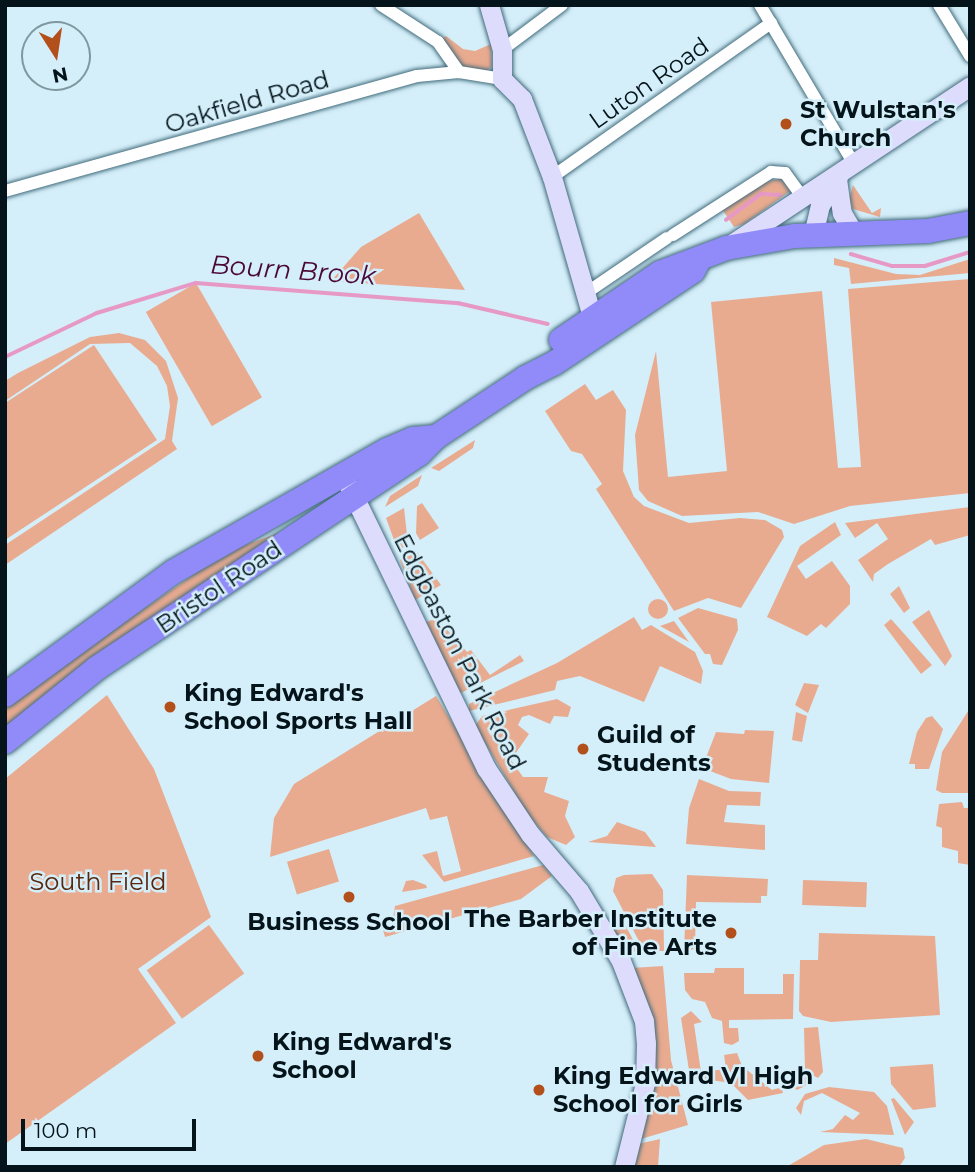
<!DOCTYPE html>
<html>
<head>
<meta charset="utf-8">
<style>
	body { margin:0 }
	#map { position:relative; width:975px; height:1172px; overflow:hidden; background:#d4effa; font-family:Montserrat,sans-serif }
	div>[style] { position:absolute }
	.green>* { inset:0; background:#e9ab90; transform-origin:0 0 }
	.round { border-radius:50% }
	.stream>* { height:3.5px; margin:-1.75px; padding:0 1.75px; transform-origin:1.75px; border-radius:1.75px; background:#e799c6 }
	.roads { filter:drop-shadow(0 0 2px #426b7b) drop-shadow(0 0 2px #426b7b) }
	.street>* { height:12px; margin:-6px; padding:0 6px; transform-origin:6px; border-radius:6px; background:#fff }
	.secondary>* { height:19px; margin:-9.5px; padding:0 9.5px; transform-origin:9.5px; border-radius:9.5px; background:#dedcfd }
	.highway>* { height:24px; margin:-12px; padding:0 12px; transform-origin:12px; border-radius:12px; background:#918af9 }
	.dots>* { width:19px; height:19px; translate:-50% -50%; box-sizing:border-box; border:4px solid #d4effa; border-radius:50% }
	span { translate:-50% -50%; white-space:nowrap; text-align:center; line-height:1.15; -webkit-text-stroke:5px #d4effa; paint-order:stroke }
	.street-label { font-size:24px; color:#04141a }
	.poi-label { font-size:24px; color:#04141a; font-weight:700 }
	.left { translate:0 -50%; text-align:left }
	.right { translate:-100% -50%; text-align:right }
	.park-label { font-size:24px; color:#5a270e }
	.water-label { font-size:26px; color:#4b0736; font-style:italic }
	.frame { position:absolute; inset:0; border:7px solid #04141a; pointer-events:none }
	.north { position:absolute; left:21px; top:21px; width:70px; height:70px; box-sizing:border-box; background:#d4effa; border:2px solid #8197a0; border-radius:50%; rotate:168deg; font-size:19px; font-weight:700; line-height:28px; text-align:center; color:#04141a }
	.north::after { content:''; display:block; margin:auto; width:24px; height:32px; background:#b24f1a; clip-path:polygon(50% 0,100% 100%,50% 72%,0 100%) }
	.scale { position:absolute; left:21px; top:1119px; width:175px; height:32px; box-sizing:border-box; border:4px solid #04141a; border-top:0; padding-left:9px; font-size:21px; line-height:24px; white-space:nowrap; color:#04141a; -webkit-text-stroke:5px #d4effa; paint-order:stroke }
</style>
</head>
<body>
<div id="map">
	<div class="green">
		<i style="clip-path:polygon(446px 36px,463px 49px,475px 51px,491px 44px,492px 66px,488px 70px,463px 69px,440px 40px)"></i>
		<i style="clip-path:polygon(780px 179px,793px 189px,744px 224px,734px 227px,722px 209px,768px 181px)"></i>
		<i style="clip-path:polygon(853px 185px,872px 213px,881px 208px,880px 217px,853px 209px,849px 200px)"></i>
		<i style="clip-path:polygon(419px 213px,465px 290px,331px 281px,361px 247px)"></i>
		<i style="clip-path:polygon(834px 258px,896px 274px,920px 275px,970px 259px,970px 273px,851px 284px,849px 268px,834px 265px)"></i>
		<i style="clip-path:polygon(970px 279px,970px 493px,850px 506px,794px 524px,758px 512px,682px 516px,648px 501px,639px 490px,635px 435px,656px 351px,668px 477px,727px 471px,711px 302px,822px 291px,838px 468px,861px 467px,848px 289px)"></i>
		<i style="left:196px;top:283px;width:132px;height:58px;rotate:60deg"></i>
		<i style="clip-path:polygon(119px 333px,145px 340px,166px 361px,178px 398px,172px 441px,177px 449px,5px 565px,5px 545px,165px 439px,170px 406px,167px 386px,157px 366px,130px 343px,90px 344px,5px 401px,5px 381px,18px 373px,90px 337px)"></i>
		<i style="clip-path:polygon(94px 345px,157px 440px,5px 540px,5px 403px)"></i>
		<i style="clip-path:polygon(585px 384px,596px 400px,613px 390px,626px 410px,623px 471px,634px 497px,644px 506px,689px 523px,740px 518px,765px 520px,782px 530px,784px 537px,741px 608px,708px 598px,674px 611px,596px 489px,602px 484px,582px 454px,571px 451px,545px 411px)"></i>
		<i style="clip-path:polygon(475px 440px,473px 448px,439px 471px,431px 468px)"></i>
		<i style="clip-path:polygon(422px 475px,418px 486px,385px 507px,390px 496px)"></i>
		<i style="clip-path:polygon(422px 503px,439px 528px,420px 540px,416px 533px,417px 506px)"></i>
		<i style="clip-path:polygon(970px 507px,970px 535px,935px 545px,931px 539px,888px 564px,874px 574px,873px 582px,858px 560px,888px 539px,877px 523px,855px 538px,845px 523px)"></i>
		<i style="clip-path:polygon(404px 508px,408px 544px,398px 551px,386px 518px)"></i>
		<i style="clip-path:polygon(835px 522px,841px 535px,797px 566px,806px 579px,832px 561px,850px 586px,850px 604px,826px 628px,821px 624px,807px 636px,767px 617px,800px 546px)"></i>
		<i style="clip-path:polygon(281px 532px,5px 731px,5px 705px,226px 552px)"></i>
		<i style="clip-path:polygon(417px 552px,441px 585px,415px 600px,400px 560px)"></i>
		<i style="clip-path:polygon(899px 586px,910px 608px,904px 613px,890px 594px)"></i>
		<i class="round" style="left:648px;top:599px;width:20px;height:20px"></i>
		<i style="clip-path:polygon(698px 608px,737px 619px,738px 630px,722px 665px,713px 664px,710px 654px,705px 654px,678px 618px)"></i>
		<i style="clip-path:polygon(929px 610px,952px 656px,945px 666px,912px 622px)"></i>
		<i style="clip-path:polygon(634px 617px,642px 630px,651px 625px,695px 652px,703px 671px,701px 684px,660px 666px,644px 702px,580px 676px,557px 681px,555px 690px,469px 711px,469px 704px,557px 663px)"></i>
		<i style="clip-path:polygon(891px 619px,932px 665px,921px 674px,884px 625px)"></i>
		<i style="clip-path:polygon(432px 620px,441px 623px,467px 652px,471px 650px,490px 675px,520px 655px,524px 661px,461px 693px,454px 692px,423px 623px)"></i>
		<i style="clip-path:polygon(674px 621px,689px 642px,660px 626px)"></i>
		<i style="clip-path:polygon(804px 683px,819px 685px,808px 713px,795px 705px)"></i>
		<i style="clip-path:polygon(107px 695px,154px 769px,211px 917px,138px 969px,176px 1023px,5px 1144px,5px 779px)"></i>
		<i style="clip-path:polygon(436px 696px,534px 856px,444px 882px,422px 855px,437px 851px,443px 876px,461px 871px,447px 816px,430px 820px,426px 808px,270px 857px,274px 818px,294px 784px)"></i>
		<i style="clip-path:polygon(557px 699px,571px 707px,568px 717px,554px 716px,550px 724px,529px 715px,522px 717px,518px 725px,529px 734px,511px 760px,523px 777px,548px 777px,544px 792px,569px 801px,565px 816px,575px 837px,566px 845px,547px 837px,528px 815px,475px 726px,482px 716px)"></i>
		<i style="clip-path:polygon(970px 708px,970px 793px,942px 793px,936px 790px,942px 752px)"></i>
		<i style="clip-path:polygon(796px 712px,807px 716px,802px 742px,792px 740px)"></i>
		<i style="clip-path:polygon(932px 716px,943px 729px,929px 769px,915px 769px,915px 764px,909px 764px,917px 732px,926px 718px)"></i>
		<i style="clip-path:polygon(745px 730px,774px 731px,769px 783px,731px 779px,702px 768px,716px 732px,744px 734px)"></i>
		<i style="clip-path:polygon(699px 779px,729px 791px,761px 792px,760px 806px,727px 805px,724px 822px,765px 825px,765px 850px,686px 844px,689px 808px)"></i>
		<i style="clip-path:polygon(962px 802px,964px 808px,970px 808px,970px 865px,958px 863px,958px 851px,942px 847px,942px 828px,936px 826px,939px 804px)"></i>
		<i style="clip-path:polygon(617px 822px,645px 832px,656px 847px,588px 842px,607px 836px)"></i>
		<i style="left:329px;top:849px;width:34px;height:44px;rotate:73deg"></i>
		<i style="clip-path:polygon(543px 865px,552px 876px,521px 899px,385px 937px,383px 930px,392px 924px,395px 906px)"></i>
		<i style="clip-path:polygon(652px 874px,663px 890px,664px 951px,644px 951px,613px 891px,616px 878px,624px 875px)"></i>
		<i style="clip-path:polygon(687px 875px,768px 879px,767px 896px,761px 896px,761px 903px,696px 902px,695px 949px,684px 951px)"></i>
		<i style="clip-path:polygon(413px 880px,426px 885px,427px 888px,402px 892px,406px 881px)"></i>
		<i style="left:803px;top:880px;width:64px;height:25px;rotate:2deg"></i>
		<i style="clip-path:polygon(621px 917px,639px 951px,627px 953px,610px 924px)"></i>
		<i style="left:209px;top:925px;width:60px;height:77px;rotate:54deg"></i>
		<i style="clip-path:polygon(819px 933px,935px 936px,940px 1015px,831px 1022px,803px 1016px,799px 1011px,800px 960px,818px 960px)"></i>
		<i style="clip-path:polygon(663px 966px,671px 1060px,688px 1125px,641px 1139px,647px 1103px,631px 968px)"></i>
		<i style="clip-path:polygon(715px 968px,744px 968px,744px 994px,783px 994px,783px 974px,794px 974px,793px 1019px,729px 1020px,729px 1028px,738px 1028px,739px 1041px,732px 1045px,724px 1043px,722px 1021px,712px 1018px,705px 1002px,692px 999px,685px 990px,684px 973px,714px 973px)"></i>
		<i style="clip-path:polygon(691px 1011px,702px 1022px,694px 1024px,701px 1072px,726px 1069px,724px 1055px,737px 1053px,742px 1066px,772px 1090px,782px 1087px,783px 1093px,748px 1100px,731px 1083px,690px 1077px,681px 1018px)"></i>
		<i style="clip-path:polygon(818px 1027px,823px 1072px,818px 1078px,805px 1071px,804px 1028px)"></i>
		<i style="clip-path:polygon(933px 1064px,936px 1107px,913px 1110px,891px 1084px,890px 1067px)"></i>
		<i style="clip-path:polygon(804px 1075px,813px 1082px,797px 1090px,789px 1086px)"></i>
		<i style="clip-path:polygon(829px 1087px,874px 1092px,887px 1106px,894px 1135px,820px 1132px,833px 1129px,845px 1115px,853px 1120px,860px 1113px,822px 1093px,804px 1101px,801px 1115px,796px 1108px,805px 1094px)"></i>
		<i style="clip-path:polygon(894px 1098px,914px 1122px,905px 1135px,891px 1099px)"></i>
		<i style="clip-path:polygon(660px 1139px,658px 1167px,632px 1167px,638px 1144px)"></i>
		<i style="clip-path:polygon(866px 1139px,903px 1148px,905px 1158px,899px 1167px,786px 1167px,824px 1145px)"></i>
	</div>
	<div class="stream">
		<i style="left:726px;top:220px;width:44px;rotate:-36.6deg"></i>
		<i style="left:761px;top:194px;width:19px;rotate:3deg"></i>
		<i style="left:851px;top:254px;width:43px;rotate:16.3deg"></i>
		<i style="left:892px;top:266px;width:33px"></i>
		<i style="left:925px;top:266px;width:47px;rotate:-17.3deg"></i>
		<i style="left:5px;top:357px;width:102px;rotate:-25.6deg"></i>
		<i style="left:97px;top:313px;width:103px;rotate:-16.9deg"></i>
		<i style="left:196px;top:283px;width:263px;rotate:4.4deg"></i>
		<i style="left:458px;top:303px;width:92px;rotate:13.1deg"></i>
	</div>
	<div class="roads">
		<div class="street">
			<i style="left:381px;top:5px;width:68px;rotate:33deg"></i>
			<i style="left:438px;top:42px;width:37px;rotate:55deg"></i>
			<i style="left:760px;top:5px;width:182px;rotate:59.4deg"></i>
			<i style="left:939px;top:5px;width:60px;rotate:58.7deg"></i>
			<i style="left:502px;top:50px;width:75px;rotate:-36.9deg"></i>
			<i style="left:552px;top:177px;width:268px;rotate:-35.1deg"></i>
			<i style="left:5px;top:191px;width:428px;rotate:-15.6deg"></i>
			<i style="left:417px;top:76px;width:42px;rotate:-5.4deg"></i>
			<i style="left:459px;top:72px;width:44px;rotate:9.2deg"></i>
			<i style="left:673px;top:235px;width:117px;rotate:-32.7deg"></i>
			<i style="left:771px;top:172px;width:14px;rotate:4deg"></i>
			<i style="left:785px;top:173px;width:29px;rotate:54deg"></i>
			<i style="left:586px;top:293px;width:98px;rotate:-34.2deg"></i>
		</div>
		<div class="secondary">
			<i style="left:489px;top:5px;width:47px;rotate:73.9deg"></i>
			<i style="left:502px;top:50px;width:29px;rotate:90deg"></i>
			<i style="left:502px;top:79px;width:28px;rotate:45deg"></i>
			<i style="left:522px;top:99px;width:84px;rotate:69deg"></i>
			<i style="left:552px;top:177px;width:159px;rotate:74deg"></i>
			<i style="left:837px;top:179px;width:34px;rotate:82deg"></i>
			<i style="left:842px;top:213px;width:24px;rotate:60deg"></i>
			<i style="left:813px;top:235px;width:31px;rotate:-77deg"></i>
			<i style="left:820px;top:205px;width:33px;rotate:-57deg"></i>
			<i style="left:727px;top:247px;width:291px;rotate:-33.5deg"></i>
			<i style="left:349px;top:486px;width:314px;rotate:64.1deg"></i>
			<i style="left:486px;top:768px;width:79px;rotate:56.3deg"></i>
			<i style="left:530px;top:834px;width:75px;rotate:49.3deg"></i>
			<i style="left:579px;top:891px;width:82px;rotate:59deg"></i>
			<i style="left:621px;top:961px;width:64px;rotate:69deg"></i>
			<i style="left:644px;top:1021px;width:22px;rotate:85deg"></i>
			<i style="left:646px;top:1043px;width:40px;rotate:91.4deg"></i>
			<i style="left:645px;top:1083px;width:87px;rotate:104deg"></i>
		</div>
		<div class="highway">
			<i style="left:561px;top:340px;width:120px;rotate:-34.1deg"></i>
			<i style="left:660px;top:273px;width:71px;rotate:-20.7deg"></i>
			<i style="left:726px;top:248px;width:70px;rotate:-9.9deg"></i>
			<i style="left:795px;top:236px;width:133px;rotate:-2.2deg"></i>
			<i style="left:928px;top:231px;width:43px;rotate:-10.8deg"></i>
			<i style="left:5px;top:695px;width:208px;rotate:-36.2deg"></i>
			<i style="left:173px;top:572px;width:246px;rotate:-29.7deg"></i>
			<i style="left:387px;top:450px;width:28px;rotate:-23deg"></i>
			<i style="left:413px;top:439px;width:23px;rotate:-5deg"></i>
			<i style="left:5px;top:742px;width:118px;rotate:-38.8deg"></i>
			<i style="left:97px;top:668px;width:387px;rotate:-33.6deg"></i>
			<i style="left:419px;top:454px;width:24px;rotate:-45deg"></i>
			<i style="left:436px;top:437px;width:107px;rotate:-33.5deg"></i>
			<i style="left:525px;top:378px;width:31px;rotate:-27deg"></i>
			<i style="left:553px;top:364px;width:168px;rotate:-33.6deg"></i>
			<i style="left:693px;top:271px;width:10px;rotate:-61deg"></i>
		</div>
	</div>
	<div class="dots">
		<i style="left:786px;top:124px;background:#b24f1a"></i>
		<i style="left:170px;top:707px;background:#b24f1a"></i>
		<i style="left:583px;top:749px;background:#b24f1a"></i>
		<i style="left:349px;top:897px;background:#b24f1a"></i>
		<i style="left:731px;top:933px;background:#b24f1a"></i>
		<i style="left:258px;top:1056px;background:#b24f1a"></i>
		<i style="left:539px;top:1090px;background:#b24f1a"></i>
	</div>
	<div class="street-label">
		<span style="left:649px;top:83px;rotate:-35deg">Luton Road</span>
		<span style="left:247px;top:102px;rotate:-16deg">Oakfield Road</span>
		<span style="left:219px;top:587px;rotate:-34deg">Bristol Road</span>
		<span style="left:460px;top:652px;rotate:63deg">Edgbaston Park Road</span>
	</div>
	<div class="poi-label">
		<span class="left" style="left:800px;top:124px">St Wulstan's<br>Church</span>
		<span class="left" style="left:184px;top:707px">King Edward's<br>School Sports Hall</span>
		<span class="left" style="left:597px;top:749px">Guild of<br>Students</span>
		<span class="right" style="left:717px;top:933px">The Barber Institute<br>of Fine Arts</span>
		<span style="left:349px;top:922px">Business School</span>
		<span class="left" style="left:272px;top:1056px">King Edward's<br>School</span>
		<span class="left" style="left:553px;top:1090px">King Edward VI High<br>School for Girls</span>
	</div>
	<div class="park-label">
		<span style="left:98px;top:882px">South Field</span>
	</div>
	<div class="water-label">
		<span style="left:293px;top:271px;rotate:4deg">Bourn Brook</span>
	</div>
	<div class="frame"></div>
	<div class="north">N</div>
	<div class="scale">100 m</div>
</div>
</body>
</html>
